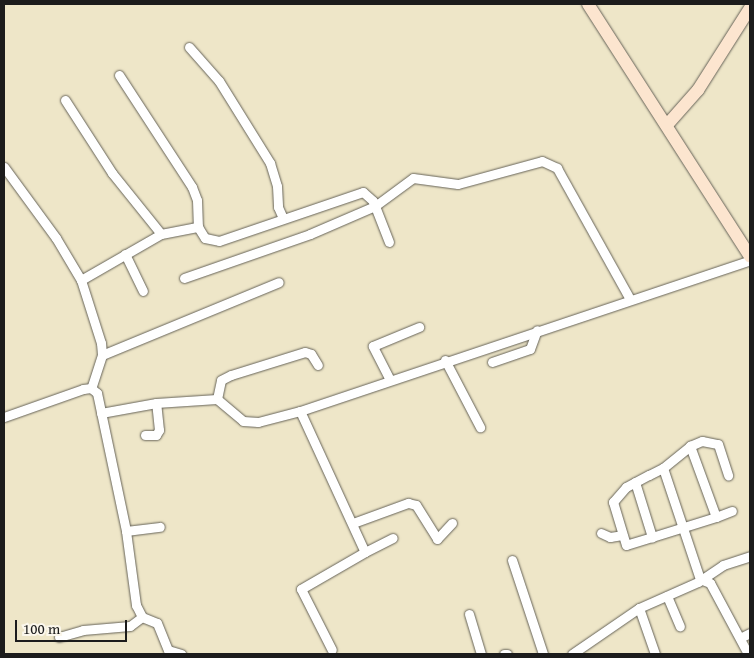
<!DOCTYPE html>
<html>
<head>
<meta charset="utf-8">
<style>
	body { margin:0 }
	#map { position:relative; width:754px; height:658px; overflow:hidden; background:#eee6c8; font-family:"Gentium Book Plus",serif }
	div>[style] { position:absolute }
	.roads { filter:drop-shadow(0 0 1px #666358) drop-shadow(0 0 1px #666358) }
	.street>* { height:9px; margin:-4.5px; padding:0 4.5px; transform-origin:4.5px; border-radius:4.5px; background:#fff }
	.secondary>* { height:12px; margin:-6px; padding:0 6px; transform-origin:6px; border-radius:6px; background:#fce5cf }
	span { translate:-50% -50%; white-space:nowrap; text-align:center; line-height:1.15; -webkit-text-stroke:5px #fbf7ec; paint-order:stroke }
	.frame { position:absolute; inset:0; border:5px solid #1c1c1c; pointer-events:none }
	.scale { position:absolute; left:15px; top:620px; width:112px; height:22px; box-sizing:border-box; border:2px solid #1c1c1c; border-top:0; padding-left:6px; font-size:15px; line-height:18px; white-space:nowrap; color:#1c1c1c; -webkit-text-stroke:4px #fbf7ec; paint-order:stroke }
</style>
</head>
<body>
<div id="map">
	<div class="roads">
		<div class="street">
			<i style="left:189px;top:47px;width:45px;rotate:48.6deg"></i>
			<i style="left:219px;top:81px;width:97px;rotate:58.1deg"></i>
			<i style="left:270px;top:163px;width:24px;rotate:73deg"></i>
			<i style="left:277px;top:186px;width:21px;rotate:87deg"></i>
			<i style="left:278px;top:207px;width:12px;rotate:66deg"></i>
			<i style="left:119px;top:75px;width:134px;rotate:56.9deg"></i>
			<i style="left:192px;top:187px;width:14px;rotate:69deg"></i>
			<i style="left:197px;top:200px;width:27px;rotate:88deg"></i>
			<i style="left:198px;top:227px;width:13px;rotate:58deg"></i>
			<i style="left:205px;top:238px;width:14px;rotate:12deg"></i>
			<i style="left:219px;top:241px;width:152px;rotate:-18.8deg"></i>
			<i style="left:363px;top:192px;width:13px;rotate:42deg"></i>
			<i style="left:373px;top:201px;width:44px;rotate:68.7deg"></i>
			<i style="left:65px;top:100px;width:87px;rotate:57.2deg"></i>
			<i style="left:112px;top:173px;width:78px;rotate:51.2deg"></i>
			<i style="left:4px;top:167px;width:88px;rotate:53.8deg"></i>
			<i style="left:56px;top:238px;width:49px;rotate:59.2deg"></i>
			<i style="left:81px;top:280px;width:66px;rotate:72.4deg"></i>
			<i style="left:101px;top:343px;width:12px;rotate:85deg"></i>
			<i style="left:102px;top:355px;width:35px;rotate:108deg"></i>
			<i style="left:125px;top:254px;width:41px;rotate:64.1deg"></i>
			<i style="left:184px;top:278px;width:133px;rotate:-19.2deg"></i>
			<i style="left:310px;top:234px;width:71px;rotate:-23.3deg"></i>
			<i style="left:375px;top:206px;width:47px;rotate:-36.4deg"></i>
			<i style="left:413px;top:178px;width:45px;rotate:7.6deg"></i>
			<i style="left:458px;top:184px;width:87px;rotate:-15.3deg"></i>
			<i style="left:542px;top:161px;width:17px;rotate:25deg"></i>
			<i style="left:557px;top:168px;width:150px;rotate:60.9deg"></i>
			<i style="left:81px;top:280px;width:92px;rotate:-29.9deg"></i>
			<i style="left:161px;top:234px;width:38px;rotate:-11deg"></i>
			<i style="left:102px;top:355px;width:191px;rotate:-22.4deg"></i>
			<i style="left:445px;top:360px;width:76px;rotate:62.4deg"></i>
			<i style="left:492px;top:362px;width:40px;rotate:-18.9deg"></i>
			<i style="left:530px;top:349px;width:20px;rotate:-70deg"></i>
			<i style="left:389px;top:378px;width:36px;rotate:-117deg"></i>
			<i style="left:373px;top:346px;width:50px;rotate:-22.4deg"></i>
			<i style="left:217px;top:399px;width:19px;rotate:-78deg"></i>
			<i style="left:221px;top:380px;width:11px;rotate:-27deg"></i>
			<i style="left:231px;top:375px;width:77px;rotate:-17.3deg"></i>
			<i style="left:305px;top:352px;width:6px;rotate:18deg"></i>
			<i style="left:311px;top:354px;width:13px;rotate:58deg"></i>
			<i style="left:300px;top:411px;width:155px;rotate:65.3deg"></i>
			<i style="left:365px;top:552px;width:74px;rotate:150deg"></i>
			<i style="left:301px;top:589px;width:68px;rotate:63.1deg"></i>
			<i style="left:101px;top:413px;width:56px;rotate:-10.3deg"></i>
			<i style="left:156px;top:403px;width:61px;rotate:-3.8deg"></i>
			<i style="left:217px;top:399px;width:34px;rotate:40deg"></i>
			<i style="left:243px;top:421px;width:15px;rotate:4deg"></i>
			<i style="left:258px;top:422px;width:43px;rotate:-14.7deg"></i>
			<i style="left:300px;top:411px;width:475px;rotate:-18.5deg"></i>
			<i style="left:4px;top:417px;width:84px;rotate:-19.5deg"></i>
			<i style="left:83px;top:389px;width:8px;rotate:-7deg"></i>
			<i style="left:91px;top:388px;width:8px;rotate:40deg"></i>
			<i style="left:97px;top:393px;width:141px;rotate:78.1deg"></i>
			<i style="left:126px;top:531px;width:75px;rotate:82.3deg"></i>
			<i style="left:136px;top:605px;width:13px;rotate:63deg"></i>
			<i style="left:142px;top:617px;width:16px;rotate:22deg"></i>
			<i style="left:157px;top:623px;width:29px;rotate:68deg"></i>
			<i style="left:168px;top:650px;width:14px;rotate:17deg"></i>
			<i style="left:145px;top:435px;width:11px"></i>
			<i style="left:156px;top:435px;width:6px;rotate:-59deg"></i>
			<i style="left:159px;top:430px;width:27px;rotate:-96deg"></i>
			<i style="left:663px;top:468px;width:117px;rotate:71.6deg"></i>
			<i style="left:635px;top:482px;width:58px;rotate:72.8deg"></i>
			<i style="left:652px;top:537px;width:27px;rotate:163deg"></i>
			<i style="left:626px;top:545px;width:45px;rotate:-106.8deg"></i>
			<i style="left:613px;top:502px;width:20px;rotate:-49deg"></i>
			<i style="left:626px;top:487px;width:26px;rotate:-28deg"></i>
			<i style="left:649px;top:475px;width:16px;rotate:-27deg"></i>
			<i style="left:663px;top:468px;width:35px;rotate:-39deg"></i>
			<i style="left:690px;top:446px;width:13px;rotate:-23deg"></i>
			<i style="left:702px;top:441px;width:16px;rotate:11deg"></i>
			<i style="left:718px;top:444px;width:33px;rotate:72deg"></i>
			<i style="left:716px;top:517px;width:17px;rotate:-21deg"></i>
			<i style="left:353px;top:523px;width:59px;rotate:-20deg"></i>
			<i style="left:408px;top:503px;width:8px;rotate:14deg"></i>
			<i style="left:416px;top:505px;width:40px;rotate:58deg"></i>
			<i style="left:437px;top:539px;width:22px;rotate:-47deg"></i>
			<i style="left:126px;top:531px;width:34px;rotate:-7deg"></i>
			<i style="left:601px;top:533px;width:10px;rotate:24deg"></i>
			<i style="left:610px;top:537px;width:12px;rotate:-9deg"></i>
			<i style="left:652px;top:537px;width:67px;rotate:-17.4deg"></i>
			<i style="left:716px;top:517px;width:76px;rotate:-110.1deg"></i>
			<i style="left:365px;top:552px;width:31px;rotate:-27deg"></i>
			<i style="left:512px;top:560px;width:99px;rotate:71.7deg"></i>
			<i style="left:700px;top:579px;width:11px;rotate:22deg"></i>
			<i style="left:710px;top:583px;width:81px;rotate:61.8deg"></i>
			<i style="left:667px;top:596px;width:33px;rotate:67deg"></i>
			<i style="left:639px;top:608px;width:49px;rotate:70.8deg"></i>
			<i style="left:469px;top:614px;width:42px;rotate:73.3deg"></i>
			<i style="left:59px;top:637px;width:25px;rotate:-16deg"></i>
			<i style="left:83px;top:630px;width:47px;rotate:-4.9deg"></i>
			<i style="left:130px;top:626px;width:15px;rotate:-37deg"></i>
			<i style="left:740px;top:638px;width:11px;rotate:-27deg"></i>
			<i style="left:504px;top:654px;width:3px"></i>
			<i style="left:572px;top:654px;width:81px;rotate:-34.5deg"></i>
			<i style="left:639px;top:608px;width:64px;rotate:-23.8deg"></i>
			<i style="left:698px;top:582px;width:30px;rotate:-34deg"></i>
			<i style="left:723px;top:565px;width:28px;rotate:-18deg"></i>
		</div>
		<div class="secondary">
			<i style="left:588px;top:4px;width:300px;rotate:57.3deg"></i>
			<i style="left:667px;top:125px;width:47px;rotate:-48.5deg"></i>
			<i style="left:698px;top:90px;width:97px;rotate:-57.6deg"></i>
		</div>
	</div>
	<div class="frame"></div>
	<div class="scale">100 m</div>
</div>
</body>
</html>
